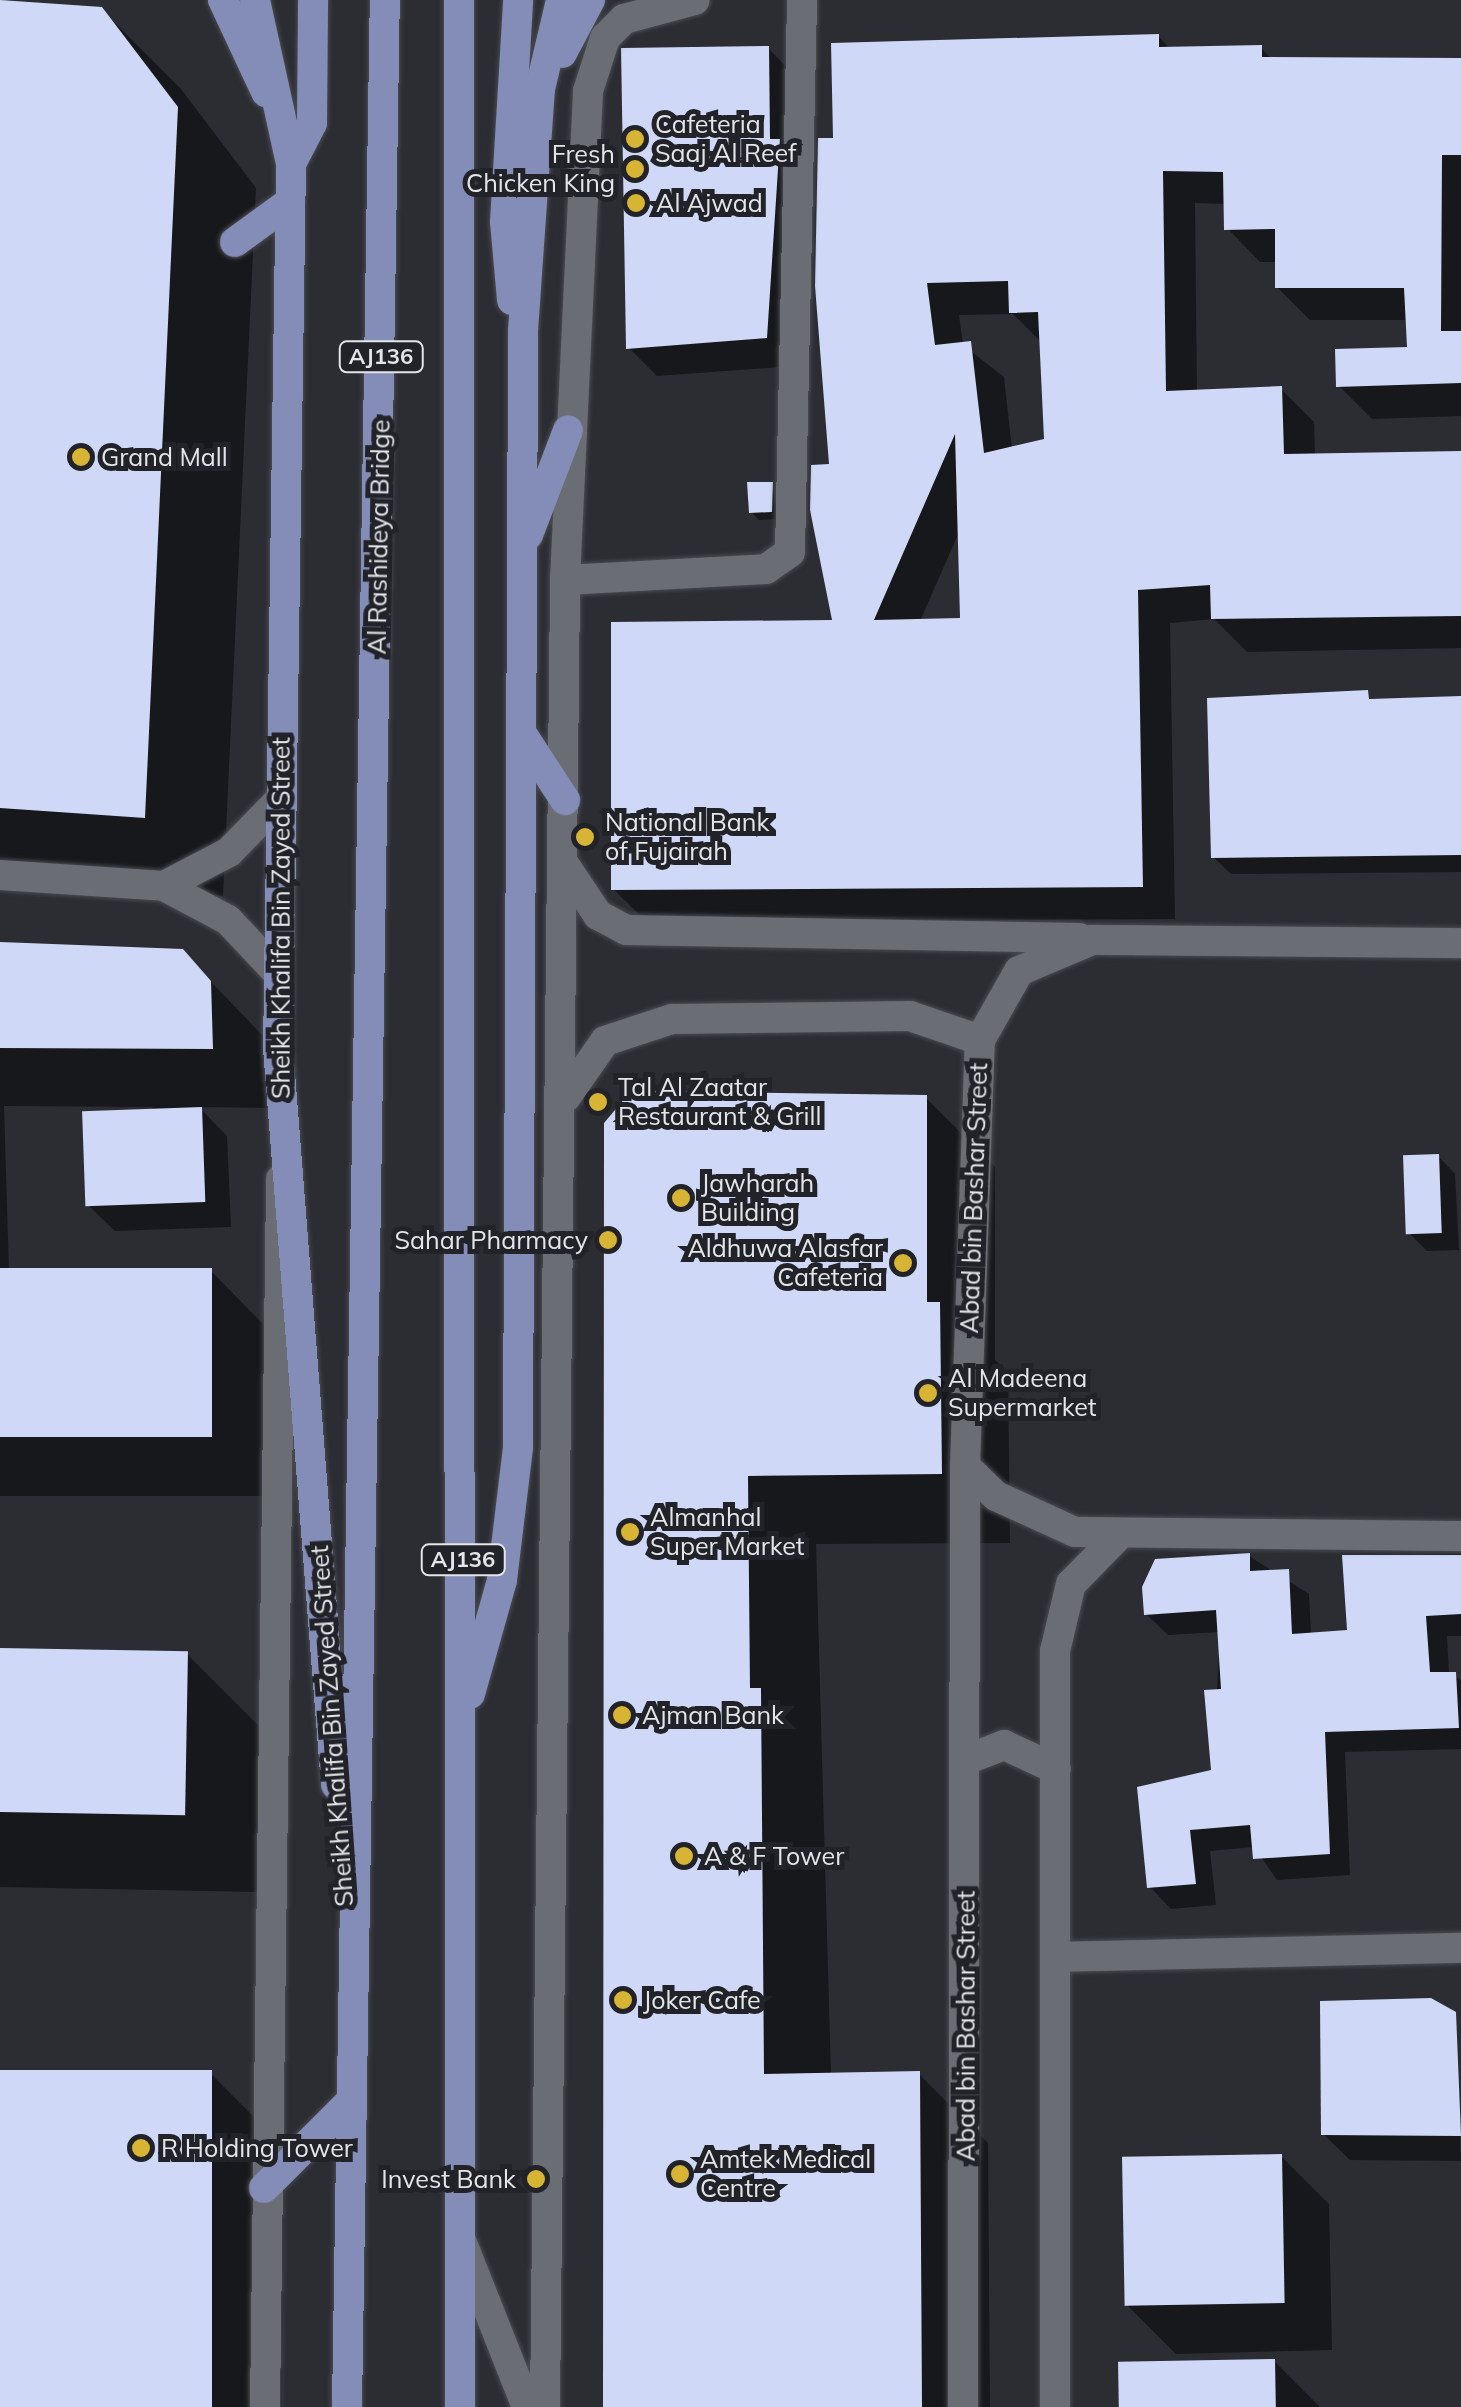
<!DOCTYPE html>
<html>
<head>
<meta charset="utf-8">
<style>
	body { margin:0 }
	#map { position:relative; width:1461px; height:2407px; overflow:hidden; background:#2b2d33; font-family:Mulish,sans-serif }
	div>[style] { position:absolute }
	.shadow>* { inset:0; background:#0007 }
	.building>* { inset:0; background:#cfd8f6; transform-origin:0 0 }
	.roads { filter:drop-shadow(0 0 2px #4a4b50) drop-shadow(0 0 2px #4a4b50) }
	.street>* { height:30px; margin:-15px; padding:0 15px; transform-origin:15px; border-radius:15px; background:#6b6d74 }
	.primary>* { height:30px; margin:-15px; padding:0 15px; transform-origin:15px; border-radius:15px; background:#838db8 }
	.dots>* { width:28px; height:28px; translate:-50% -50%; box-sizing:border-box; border:5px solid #222329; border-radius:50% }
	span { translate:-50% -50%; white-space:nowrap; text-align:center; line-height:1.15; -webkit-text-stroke:10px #222329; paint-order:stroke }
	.shield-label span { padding:2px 8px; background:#222329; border:2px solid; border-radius:8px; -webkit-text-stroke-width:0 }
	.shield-label { font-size:22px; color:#e3e5e8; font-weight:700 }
	.poi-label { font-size:25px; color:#e3e5e8 }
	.left { translate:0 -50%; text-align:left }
	.right { translate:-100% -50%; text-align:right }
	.street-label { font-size:25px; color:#e3e5e8 }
</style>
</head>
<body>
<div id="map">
	<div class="shadow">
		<i style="clip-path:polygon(0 2px,101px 9px,181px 89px,256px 188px,223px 896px,0 880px)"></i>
		<i style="clip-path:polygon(evenodd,1158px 36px,1170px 49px,1261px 48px,1273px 60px,1461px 60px,1461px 416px,1372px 419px,1339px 386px,1410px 349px,1408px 320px,1310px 320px,1277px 287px,1277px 262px,1260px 262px,1227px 228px,1226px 204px,1195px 203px,1197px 392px,1281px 389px,1314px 422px,1315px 456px,1461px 453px,1461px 648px,1247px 652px,1214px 619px,1170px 623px,1175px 919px,647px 922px,613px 889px,835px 623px,836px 141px,1158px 36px,1013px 314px,1042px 343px,1046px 441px,1012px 449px,1004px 377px,963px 345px,959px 315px,1013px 314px,1158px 36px,960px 530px,963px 621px,920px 621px,960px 530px)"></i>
		<i style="clip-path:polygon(768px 48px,796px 77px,795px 366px,657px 376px,629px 348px)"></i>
		<i style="clip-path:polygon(772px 484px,779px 519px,759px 520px,751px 512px)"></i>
		<i style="clip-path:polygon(1461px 698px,1461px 872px,1231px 874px,1213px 857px,1210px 700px)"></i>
		<i style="clip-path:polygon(0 944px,182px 952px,270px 1043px,271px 1108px,199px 1107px,227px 1136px,231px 1227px,115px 1231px,88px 1205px,153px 1107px,4px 1106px,9px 1271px,211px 1271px,270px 1331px,270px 1496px,0 1496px)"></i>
		<i style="clip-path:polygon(926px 1098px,995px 1167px,995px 1360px,1008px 1373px,1010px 1543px,816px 1544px,831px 2075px,919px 2074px,988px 2143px,990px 2407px,606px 2407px,606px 1124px)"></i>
		<i style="clip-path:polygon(1438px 1156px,1455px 1174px,1459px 1250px,1427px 1251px,1410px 1234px)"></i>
		<i style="clip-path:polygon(1461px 1554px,1461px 1636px,1447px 1636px,1449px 1674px,1461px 1680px,1461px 1749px,1345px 1752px,1350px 1875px,1277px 1880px,1254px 1847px,1210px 1851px,1216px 1905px,1171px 1909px,1150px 1887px,1213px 1772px,1220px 1632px,1168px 1635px,1146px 1614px,1249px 1556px,1309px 1594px,1311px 1635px,1350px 1632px,1344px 1557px)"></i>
		<i style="clip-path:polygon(0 1651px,187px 1654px,265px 1732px,262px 1892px,0 1887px)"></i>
		<i style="clip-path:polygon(1454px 2014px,1461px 2161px,1350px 2160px,1323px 2134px)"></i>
		<i style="clip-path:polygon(0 2073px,211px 2074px,285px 2148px,282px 2407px,0 2407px)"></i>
		<i style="clip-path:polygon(1281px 2156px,1329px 2204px,1332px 2350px,1176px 2354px,1128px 2306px)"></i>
		<i style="clip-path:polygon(1274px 2361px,1320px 2407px,1121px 2407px)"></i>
	</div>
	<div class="building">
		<i style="clip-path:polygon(0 0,102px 7px,178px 107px,145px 818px,0 808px)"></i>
		<i style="clip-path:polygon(evenodd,1159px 34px,1159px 47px,1262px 45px,1262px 57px,1461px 58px,1461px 155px,1442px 155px,1441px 331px,1461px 331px,1461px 383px,1336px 387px,1335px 349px,1407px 347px,1404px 288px,1275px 288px,1275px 229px,1224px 230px,1223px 172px,1163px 171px,1166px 391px,1282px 386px,1284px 454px,1461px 451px,1461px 616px,1211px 619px,1210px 585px,1138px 590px,1143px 887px,611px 890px,611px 622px,832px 620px,810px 510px,811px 465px,829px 464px,815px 286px,818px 138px,833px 138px,831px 43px,1159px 34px,1008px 281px,1009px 313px,1038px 312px,1044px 439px,984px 453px,971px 341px,935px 345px,927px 283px,1008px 281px,1159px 34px,955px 434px,960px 618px,874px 620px,955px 434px)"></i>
		<i style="clip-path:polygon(769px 46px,770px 139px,780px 139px,767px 338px,626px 349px,621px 48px)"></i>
		<i style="clip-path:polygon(747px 482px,773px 482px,772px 512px,749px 513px)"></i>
		<i style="clip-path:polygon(1368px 690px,1369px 699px,1461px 696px,1461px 855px,1211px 858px,1207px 698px)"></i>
		<i style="clip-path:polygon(0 942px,183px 949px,211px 981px,213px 1049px,0 1048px)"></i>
		<i style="clip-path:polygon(631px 1091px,927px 1095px,927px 1302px,940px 1302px,942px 1474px,748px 1476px,750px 1688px,761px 1688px,764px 2074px,920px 2071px,922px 2407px,603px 2407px,604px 1123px)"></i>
		<i style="left:202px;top:1107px;width:95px;height:120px;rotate:88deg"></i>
		<i style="left:1439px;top:1154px;width:79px;height:36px;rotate:88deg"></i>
		<i style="left:0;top:1268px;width:212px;height:169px"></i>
		<i style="clip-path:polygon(1250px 1553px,1250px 1571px,1289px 1569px,1292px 1634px,1347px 1630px,1342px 1555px,1461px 1555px,1461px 1614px,1426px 1616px,1430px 1672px,1456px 1672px,1459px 1728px,1325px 1732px,1330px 1854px,1253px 1859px,1250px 1825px,1190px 1830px,1196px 1884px,1147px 1888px,1137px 1787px,1211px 1770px,1204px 1690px,1221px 1689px,1216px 1610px,1144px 1615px,1142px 1587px,1155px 1559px)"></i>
		<i style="left:0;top:1648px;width:188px;height:164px;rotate:1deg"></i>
		<i style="clip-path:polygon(1431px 1998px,1456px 2012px,1461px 2136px,1321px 2135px,1320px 2001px)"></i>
		<i style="left:0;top:2070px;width:212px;height:337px"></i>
		<i style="left:1282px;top:2154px;width:149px;height:160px;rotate:89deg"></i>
		<i style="left:1275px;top:2359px;width:48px;height:157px;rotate:89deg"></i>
	</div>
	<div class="roads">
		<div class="street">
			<i style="left:565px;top:580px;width:201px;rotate:-3.1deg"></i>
			<i style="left:766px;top:569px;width:29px;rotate:-35deg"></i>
			<i style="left:790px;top:552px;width:552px;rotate:-88.75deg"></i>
			<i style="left:566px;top:867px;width:58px;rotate:56.3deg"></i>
			<i style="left:598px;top:915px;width:32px;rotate:28deg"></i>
			<i style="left:626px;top:930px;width:453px;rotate:1deg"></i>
			<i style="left:0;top:875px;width:164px;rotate:3.8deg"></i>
			<i style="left:164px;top:886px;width:72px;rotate:28deg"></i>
			<i style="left:228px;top:920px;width:71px;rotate:46.7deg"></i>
			<i style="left:164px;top:886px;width:73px;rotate:-27.6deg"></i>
			<i style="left:229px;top:852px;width:73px;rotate:-45.6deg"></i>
			<i style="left:566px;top:1097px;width:68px;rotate:-55.1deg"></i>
			<i style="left:605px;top:1041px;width:71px;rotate:-18.2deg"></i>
			<i style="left:672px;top:1019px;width:238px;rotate:-0.7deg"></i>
			<i style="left:910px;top:1016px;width:74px;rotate:18.9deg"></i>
			<i style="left:965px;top:1466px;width:43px;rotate:44.1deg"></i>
			<i style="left:996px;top:1496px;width:87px;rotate:24.5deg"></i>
			<i style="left:1075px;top:1532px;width:386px;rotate:0.6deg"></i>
			<i style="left:968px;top:1759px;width:39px;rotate:-21deg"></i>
			<i style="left:1004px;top:1745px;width:57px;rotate:24.8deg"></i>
			<i style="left:1056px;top:1957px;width:405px;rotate:-1.3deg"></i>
			<i style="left:462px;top:2243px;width:176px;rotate:68.4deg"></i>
			<i style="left:265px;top:2407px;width:1228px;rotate:-89.25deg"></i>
			<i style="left:545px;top:2407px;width:1827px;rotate:-89.37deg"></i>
			<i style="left:565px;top:580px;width:490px;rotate:-87.3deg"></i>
			<i style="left:588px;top:91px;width:56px;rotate:-72.2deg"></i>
			<i style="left:605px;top:38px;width:27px;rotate:-45deg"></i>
			<i style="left:624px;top:19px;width:73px;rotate:-15deg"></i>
			<i style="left:963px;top:2407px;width:941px;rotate:-89.88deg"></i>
			<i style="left:965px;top:1466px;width:426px;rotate:-88deg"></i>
			<i style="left:980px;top:1040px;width:79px;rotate:-60.5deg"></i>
			<i style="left:1019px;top:971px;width:79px;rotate:-23deg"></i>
			<i style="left:1092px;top:940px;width:369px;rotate:0.5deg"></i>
			<i style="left:1055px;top:2407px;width:756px;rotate:-90deg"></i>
			<i style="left:1055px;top:1651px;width:69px;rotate:-76.6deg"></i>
			<i style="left:1071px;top:1584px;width:69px;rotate:-45.6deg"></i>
		</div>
		<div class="primary">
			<i style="left:223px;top:0;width:102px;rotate:64.9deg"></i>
			<i style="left:255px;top:0;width:168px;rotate:77.6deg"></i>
			<i style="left:291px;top:164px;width:884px;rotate:90.84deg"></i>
			<i style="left:278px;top:1048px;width:739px;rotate:85.5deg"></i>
			<i style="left:459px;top:0;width:2407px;rotate:89.98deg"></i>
			<i style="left:562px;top:53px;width:60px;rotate:-62.2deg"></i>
			<i style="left:291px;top:164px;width:46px;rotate:-62.9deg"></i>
			<i style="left:312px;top:123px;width:123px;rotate:-89.5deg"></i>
			<i style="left:235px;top:242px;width:68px;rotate:-36deg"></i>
			<i style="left:512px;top:300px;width:78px;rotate:-95.1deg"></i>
			<i style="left:505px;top:222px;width:222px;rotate:-86.6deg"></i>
			<i style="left:528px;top:535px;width:112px;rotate:-69.1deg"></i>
			<i style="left:522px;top:734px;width:79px;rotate:56.9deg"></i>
			<i style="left:470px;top:1694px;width:118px;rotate:-74.3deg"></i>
			<i style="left:502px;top:1580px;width:134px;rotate:-83.1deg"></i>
			<i style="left:518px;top:1447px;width:1116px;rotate:-89.74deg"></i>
			<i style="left:523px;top:331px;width:243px;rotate:-86deg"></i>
			<i style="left:540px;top:89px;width:91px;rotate:-76.7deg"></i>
			<i style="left:264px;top:2188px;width:120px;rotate:-45deg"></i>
			<i style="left:347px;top:2407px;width:2407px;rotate:-89.1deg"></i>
		</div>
	</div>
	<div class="dots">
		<i style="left:635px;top:139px;background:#d7b434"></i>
		<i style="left:635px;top:169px;background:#d7b434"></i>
		<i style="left:636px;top:203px;background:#d7b434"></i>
		<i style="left:81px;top:457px;background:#d7b434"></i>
		<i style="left:585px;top:837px;background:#d7b434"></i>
		<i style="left:598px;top:1102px;background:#d7b434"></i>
		<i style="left:681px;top:1198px;background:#d7b434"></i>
		<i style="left:608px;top:1240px;background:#d7b434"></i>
		<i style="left:903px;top:1263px;background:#d7b434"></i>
		<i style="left:928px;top:1393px;background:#d7b434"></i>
		<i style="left:630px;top:1532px;background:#d7b434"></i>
		<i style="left:622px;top:1715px;background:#d7b434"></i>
		<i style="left:684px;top:1856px;background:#d7b434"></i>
		<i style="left:623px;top:2000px;background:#d7b434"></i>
		<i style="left:141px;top:2148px;background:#d7b434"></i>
		<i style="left:680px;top:2174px;background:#d7b434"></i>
		<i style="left:536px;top:2179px;background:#d7b434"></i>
	</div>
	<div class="shield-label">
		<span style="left:381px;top:357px">AJ136</span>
		<span style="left:463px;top:1560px">AJ136</span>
	</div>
	<div class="poi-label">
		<span class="left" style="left:655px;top:139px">Cafeteria<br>Saaj Al Reef</span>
		<span class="right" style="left:615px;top:169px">Fresh<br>Chicken King</span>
		<span class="left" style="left:656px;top:203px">Al Ajwad</span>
		<span class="left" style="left:101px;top:457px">Grand Mall</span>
		<span class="left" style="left:605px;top:837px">National Bank<br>of Fujairah</span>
		<span class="left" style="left:618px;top:1102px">Tal Al Zaatar<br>Restaurant &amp; Grill</span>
		<span class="left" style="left:701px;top:1198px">Jawharah<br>Building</span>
		<span class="right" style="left:588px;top:1240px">Sahar Pharmacy</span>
		<span class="right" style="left:883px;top:1263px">Aldhuwa Alasfar<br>Cafeteria</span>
		<span class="left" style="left:948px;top:1393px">Al Madeena<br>Supermarket</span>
		<span class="left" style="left:650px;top:1532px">Almanhal<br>Super Market</span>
		<span class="left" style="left:642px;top:1715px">Ajman Bank</span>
		<span class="left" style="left:704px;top:1856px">A &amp; F Tower</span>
		<span class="left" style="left:643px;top:2000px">Joker Cafe</span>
		<span class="left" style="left:161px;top:2148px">R Holding Tower</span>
		<span class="left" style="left:700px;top:2174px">Amtek Medical<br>Centre</span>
		<span class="right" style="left:516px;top:2179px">Invest Bank</span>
	</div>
	<div class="street-label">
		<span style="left:379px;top:537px;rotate:-89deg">Al Rashideya Bridge</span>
		<span style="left:281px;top:918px;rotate:-90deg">Sheikh Khalifa Bin Zayed Street</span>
		<span style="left:974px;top:1198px;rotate:-88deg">Abad bin Bashar Street</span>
		<span style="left:332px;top:1726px;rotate:-94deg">Sheikh Khalifa Bin Zayed Street</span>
		<span style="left:966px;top:2026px;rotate:-90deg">Abad bin Bashar Street</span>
	</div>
</div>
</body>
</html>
